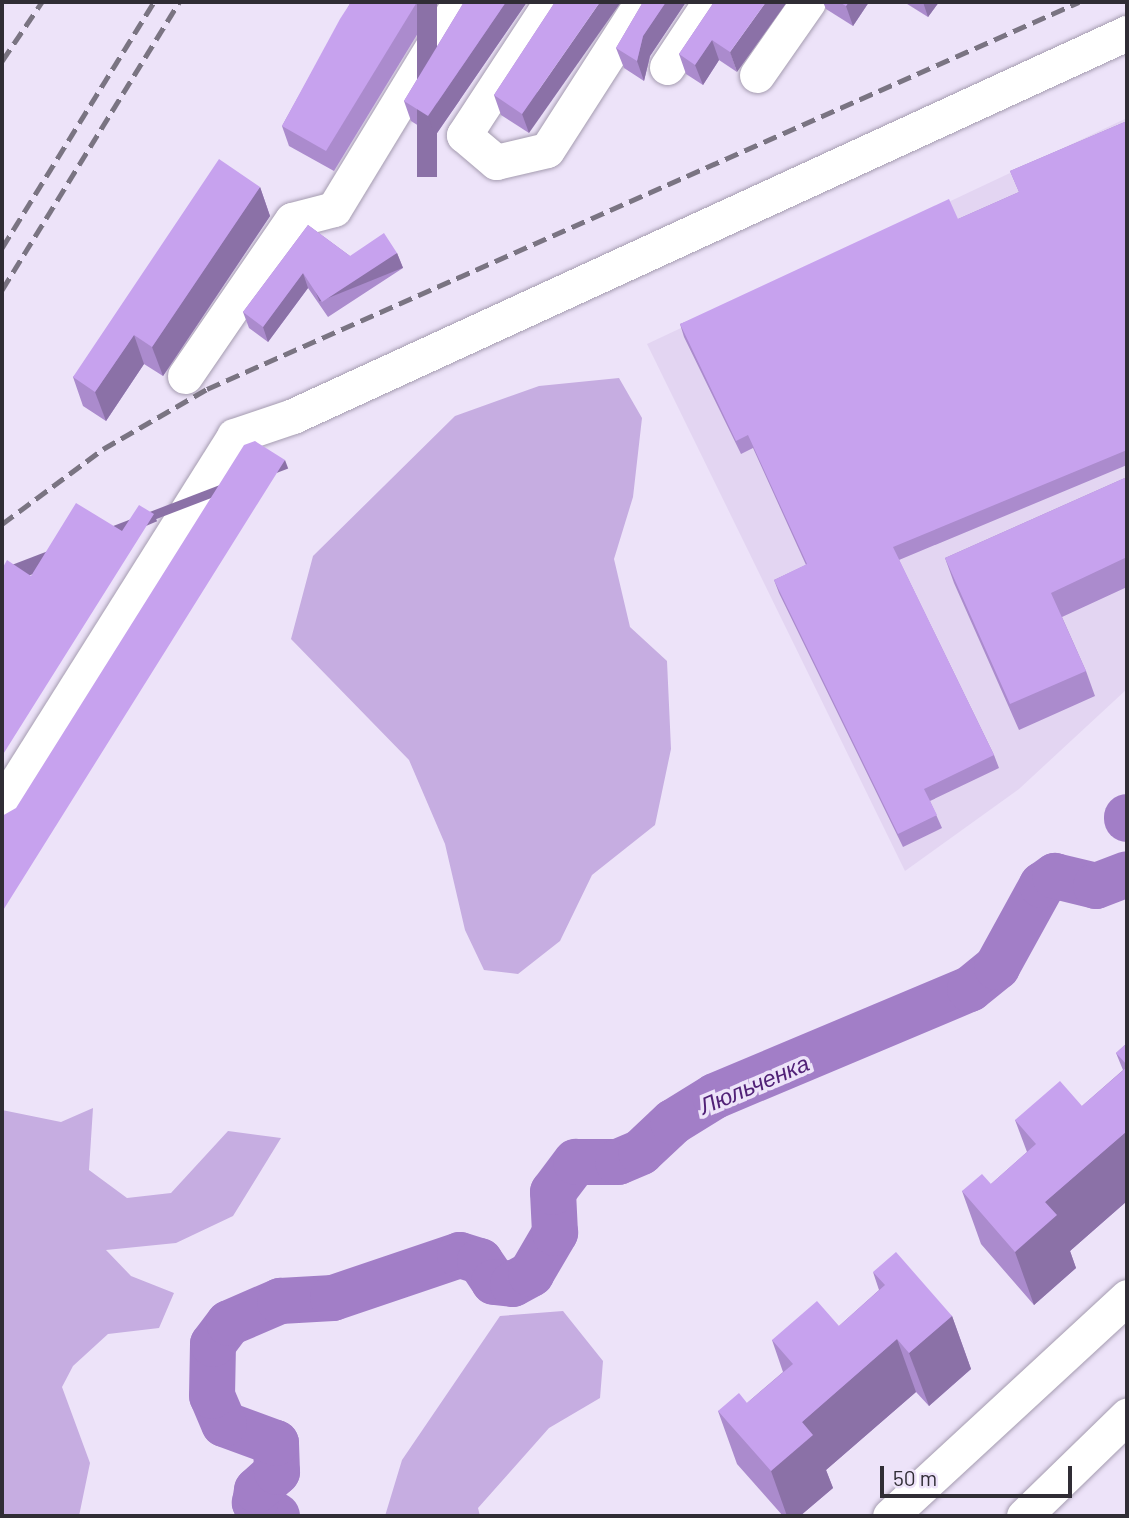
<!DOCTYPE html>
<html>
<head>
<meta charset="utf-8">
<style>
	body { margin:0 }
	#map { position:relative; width:1129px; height:1518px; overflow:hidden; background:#ede3f9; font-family:Barlow,sans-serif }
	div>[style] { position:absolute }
	.built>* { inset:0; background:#e3d5f2 }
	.green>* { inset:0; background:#c6ade1 }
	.river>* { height:46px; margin:-23px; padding:0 23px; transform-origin:23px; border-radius:23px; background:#a27ec7 }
	.roads { filter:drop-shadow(0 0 2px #a59cb0) drop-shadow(0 0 2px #a59cb0) }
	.minor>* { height:35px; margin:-17.5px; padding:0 17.5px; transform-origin:17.5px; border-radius:17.5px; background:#fff }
	.rail>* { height:5px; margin-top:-2.5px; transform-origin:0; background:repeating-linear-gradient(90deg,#7a7482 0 14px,transparent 0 21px) }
	.wall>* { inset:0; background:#ab8bcd }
	.shaded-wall>* { inset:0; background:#8b71a7; transform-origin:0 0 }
	.building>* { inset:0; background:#c7a2ee }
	span { translate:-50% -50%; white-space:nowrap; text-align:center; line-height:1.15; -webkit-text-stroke:7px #ede3f9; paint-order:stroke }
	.water-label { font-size:23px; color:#512177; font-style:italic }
	.frame { position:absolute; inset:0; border:4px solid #302d35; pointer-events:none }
	.scale { position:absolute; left:880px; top:1466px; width:192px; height:32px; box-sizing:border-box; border:4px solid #302d35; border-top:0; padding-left:9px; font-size:21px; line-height:24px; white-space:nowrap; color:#302d35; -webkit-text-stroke:5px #ede3f9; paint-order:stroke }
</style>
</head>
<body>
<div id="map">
	<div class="built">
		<i style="clip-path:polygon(1127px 118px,1127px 689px,1019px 789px,905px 871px,647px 344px)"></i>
	</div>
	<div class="green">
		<i style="clip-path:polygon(619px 378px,642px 418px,633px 497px,614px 559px,630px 627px,667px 661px,671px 749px,655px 825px,592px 875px,560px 941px,518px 974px,484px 970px,465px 930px,445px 844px,409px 760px,291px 639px,313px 556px,455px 416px,539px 386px)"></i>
		<i style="clip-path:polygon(93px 1108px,89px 1170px,127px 1198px,171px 1193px,228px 1131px,281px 1138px,233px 1216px,176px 1243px,106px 1250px,131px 1276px,174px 1293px,159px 1328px,108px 1334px,73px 1366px,62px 1387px,90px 1463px,79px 1516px,2px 1516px,2px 1110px,61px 1122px)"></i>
		<i style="clip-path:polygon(563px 1311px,603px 1361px,600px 1398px,549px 1428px,478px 1508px,480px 1516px,385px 1516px,402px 1460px,500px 1316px)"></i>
	</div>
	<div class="river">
		<i style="left:1127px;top:817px;width:2px;rotate:90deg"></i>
		<i style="left:277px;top:1516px;width:26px;rotate:-149deg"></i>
		<i style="left:255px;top:1503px;width:13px;rotate:-81deg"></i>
		<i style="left:257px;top:1490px;width:27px;rotate:-42deg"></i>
		<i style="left:277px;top:1472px;width:29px;rotate:-92deg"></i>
		<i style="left:276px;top:1443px;width:55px;rotate:-159.9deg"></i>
		<i style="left:224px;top:1424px;width:30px;rotate:-113deg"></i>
		<i style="left:212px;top:1396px;width:52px;rotate:-88.9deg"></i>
		<i style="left:213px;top:1344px;width:26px;rotate:-53deg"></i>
		<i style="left:229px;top:1323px;width:56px;rotate:-23.3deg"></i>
		<i style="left:280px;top:1301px;width:53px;rotate:-3.2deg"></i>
		<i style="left:333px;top:1298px;width:134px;rotate:-18.7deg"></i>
		<i style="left:460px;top:1255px;width:21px;rotate:17deg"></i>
		<i style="left:480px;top:1261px;width:25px;rotate:56deg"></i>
		<i style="left:494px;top:1282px;width:19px;rotate:6deg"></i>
		<i style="left:513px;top:1284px;width:21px;rotate:-29deg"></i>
		<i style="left:531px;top:1274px;width:48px;rotate:-59.7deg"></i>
		<i style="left:555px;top:1233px;width:41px;rotate:-92.8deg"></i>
		<i style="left:553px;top:1192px;width:38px;rotate:-53deg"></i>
		<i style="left:576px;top:1162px;width:42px"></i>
		<i style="left:618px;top:1162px;width:25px;rotate:-23deg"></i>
		<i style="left:641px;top:1152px;width:44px;rotate:-43.2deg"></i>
		<i style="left:673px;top:1122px;width:49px;rotate:-31.8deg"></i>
		<i style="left:715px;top:1096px;width:277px;rotate:-22.8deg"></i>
		<i style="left:970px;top:989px;width:35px;rotate:-39deg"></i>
		<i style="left:997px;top:967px;width:94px;rotate:-61.2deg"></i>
		<i style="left:1042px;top:885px;width:16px;rotate:-35deg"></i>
		<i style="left:1055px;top:876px;width:42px;rotate:13.7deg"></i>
		<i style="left:1096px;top:886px;width:33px;rotate:-21deg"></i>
	</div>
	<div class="roads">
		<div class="minor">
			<i style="left:551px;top:2px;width:159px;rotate:123.2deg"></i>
			<i style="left:464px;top:135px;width:42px;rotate:40.2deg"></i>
			<i style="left:496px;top:162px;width:52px;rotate:-13.2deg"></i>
			<i style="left:547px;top:150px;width:176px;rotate:-57.3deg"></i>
			<i style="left:667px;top:67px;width:78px;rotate:-56.5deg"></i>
			<i style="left:757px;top:75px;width:89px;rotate:-55.1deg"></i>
			<i style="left:185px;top:376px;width:189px;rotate:-55.6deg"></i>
			<i style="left:292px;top:220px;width:43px;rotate:-14.7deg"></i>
			<i style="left:334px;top:209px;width:242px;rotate:-58.7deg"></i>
			<i style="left:2px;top:805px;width:436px;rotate:-57.8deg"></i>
			<i style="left:234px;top:436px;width:62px;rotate:-18.7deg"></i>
			<i style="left:293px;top:416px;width:918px;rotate:-24.67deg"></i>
			<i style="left:890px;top:1516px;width:323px;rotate:-42.7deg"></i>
			<i style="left:1024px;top:1516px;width:144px;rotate:-44.2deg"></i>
		</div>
	</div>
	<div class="rail">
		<i style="left:2px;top:61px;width:71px;rotate:-55.9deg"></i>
		<i style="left:2px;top:248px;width:289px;rotate:-58.3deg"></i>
		<i style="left:2px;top:290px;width:338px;rotate:-58.4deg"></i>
		<i style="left:2px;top:524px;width:126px;rotate:-36.6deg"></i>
		<i style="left:103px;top:449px;width:120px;rotate:-30deg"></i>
		<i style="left:207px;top:389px;width:954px;rotate:-23.93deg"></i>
	</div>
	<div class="wall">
		<i style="clip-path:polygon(351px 2px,437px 2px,334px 171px,289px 146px,282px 126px)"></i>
		<i style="clip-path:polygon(464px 2px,527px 2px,435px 136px,411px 121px,404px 101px)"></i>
		<i style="clip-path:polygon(555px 2px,529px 133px,501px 115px,494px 95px)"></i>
		<i style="clip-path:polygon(643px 2px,686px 2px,650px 56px,644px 81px,624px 68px,616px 48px)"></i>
		<i style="clip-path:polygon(714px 2px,737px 72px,719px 60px,703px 85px,686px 74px,679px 54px)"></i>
		<i style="clip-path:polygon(823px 2px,869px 2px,853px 26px,826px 9px)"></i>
		<i style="clip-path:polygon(904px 2px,939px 2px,928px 17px)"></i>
		<i style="clip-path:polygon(1127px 121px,1127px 465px,899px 560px,994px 755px,999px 768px,930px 801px,942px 828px,903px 847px,779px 593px,774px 580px,806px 565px,753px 448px,741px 454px,684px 337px,680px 324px,958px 219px,1019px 192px,1010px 171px)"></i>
		<i style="clip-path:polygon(260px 187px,270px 216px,163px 376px,144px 364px,106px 421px,83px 406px,73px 377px)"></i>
		<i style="clip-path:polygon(308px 225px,350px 256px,397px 253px,403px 268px,328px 317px,308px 288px,268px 342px,249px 328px,243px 312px)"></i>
		<i style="clip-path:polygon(1127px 477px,1127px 587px,1062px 617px,1086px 671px,1095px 696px,1019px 730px,954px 583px,945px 558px)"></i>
		<i style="clip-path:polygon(1127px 1043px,1127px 1201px,1070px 1251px,1076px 1268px,1034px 1305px,981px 1244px,962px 1191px,991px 1184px,1027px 1152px,1015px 1120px,1082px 1106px,1123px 1070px,1116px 1053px)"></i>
		<i style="clip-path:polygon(873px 1272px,952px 1316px,971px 1369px,929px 1406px,916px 1392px,826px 1470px,833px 1488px,800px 1516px,783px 1516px,737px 1464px,718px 1411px,747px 1403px,783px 1372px,772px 1340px,839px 1326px,879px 1290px)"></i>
	</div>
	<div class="shaded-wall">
		<i style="left:417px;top:2px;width:20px;height:175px"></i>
		<i style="clip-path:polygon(506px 2px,527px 2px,435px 136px,428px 116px)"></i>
		<i style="clip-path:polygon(600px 2px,621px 2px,529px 133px,522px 114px)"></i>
		<i style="clip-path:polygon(666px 2px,686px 2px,650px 56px,644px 81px,637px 61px,643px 36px)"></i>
		<i style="clip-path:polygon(766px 2px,787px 2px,737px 72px,730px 52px)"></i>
		<i style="clip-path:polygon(849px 2px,869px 2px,853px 26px,846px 6px)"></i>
		<i style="clip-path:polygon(923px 2px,939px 2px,928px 17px)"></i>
		<i style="clip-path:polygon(712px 40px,719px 60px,703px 85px,695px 65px)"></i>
		<i style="clip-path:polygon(260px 187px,270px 216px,163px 376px,152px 347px)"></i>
		<i style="left:397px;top:253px;width:16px;height:90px;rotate:68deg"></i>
		<i style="clip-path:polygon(303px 273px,308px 288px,268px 342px,263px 327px)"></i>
		<i style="clip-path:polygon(134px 335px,144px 364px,106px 421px,95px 392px)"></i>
		<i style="left:285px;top:460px;width:9px;height:533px;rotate:69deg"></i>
		<i style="left:154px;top:514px;width:8px;height:286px;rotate:67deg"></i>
		<i style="clip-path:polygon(1127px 1131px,1127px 1201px,1070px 1251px,1076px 1268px,1034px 1305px,1015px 1252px,1045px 1202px)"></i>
		<i style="clip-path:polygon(952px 1316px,971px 1369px,929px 1406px,909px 1353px)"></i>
		<i style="clip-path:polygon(897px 1339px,916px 1392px,826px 1470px,833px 1488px,800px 1516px,787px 1516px,771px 1471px,802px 1422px)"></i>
	</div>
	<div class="building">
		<i style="clip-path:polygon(351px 2px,417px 2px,326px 151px,282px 126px,340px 19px)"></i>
		<i style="clip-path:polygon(464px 2px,506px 2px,428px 116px,404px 101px)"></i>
		<i style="clip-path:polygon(555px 2px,600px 2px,522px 114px,494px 95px)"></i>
		<i style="clip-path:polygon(643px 2px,666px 2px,643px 36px,637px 61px,616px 48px)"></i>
		<i style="clip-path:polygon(714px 2px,766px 2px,730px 52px,712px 40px,695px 65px,679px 54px)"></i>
		<i style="clip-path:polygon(839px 2px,849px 2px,846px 6px)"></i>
		<i style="clip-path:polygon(1127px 121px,1127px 450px,893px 547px,994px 755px,924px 789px,937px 815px,898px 834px,774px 580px,807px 564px,748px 435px,736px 441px,680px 324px,949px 199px,958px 219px,1019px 192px,1010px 171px)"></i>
		<i style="clip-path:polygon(219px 159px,260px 187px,152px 347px,134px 335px,95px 392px,73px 377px)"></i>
		<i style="clip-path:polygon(308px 225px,350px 256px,384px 233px,397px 253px,322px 302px,303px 273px,263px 327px,243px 312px)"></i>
		<i style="clip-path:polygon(255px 441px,285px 460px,2px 912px,2px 816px,16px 808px,244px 445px)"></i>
		<i style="clip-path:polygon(1127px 477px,1127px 557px,1051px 593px,1086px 671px,1010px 704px,945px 558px)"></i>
		<i style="clip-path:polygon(76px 503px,122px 531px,139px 505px,154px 514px,2px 756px,2px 569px,7px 560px,31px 576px)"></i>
		<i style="clip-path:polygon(1127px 1043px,1127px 1065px,1116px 1053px)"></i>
		<i style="clip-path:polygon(1127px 1067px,1127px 1131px,1045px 1202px,1057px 1215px,1015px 1252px,962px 1191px,982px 1174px,991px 1184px,1036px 1144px,1015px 1120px,1060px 1081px,1082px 1106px)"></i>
		<i style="clip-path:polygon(896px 1252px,952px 1316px,909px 1353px,897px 1339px,802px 1422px,813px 1435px,771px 1471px,718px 1411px,739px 1393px,747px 1403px,793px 1364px,772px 1340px,817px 1301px,839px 1326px,885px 1285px,873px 1272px)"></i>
	</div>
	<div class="water-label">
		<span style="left:754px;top:1084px;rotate:-23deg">Люльченка</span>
	</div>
	<div class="frame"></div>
	<div class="scale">50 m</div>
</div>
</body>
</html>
